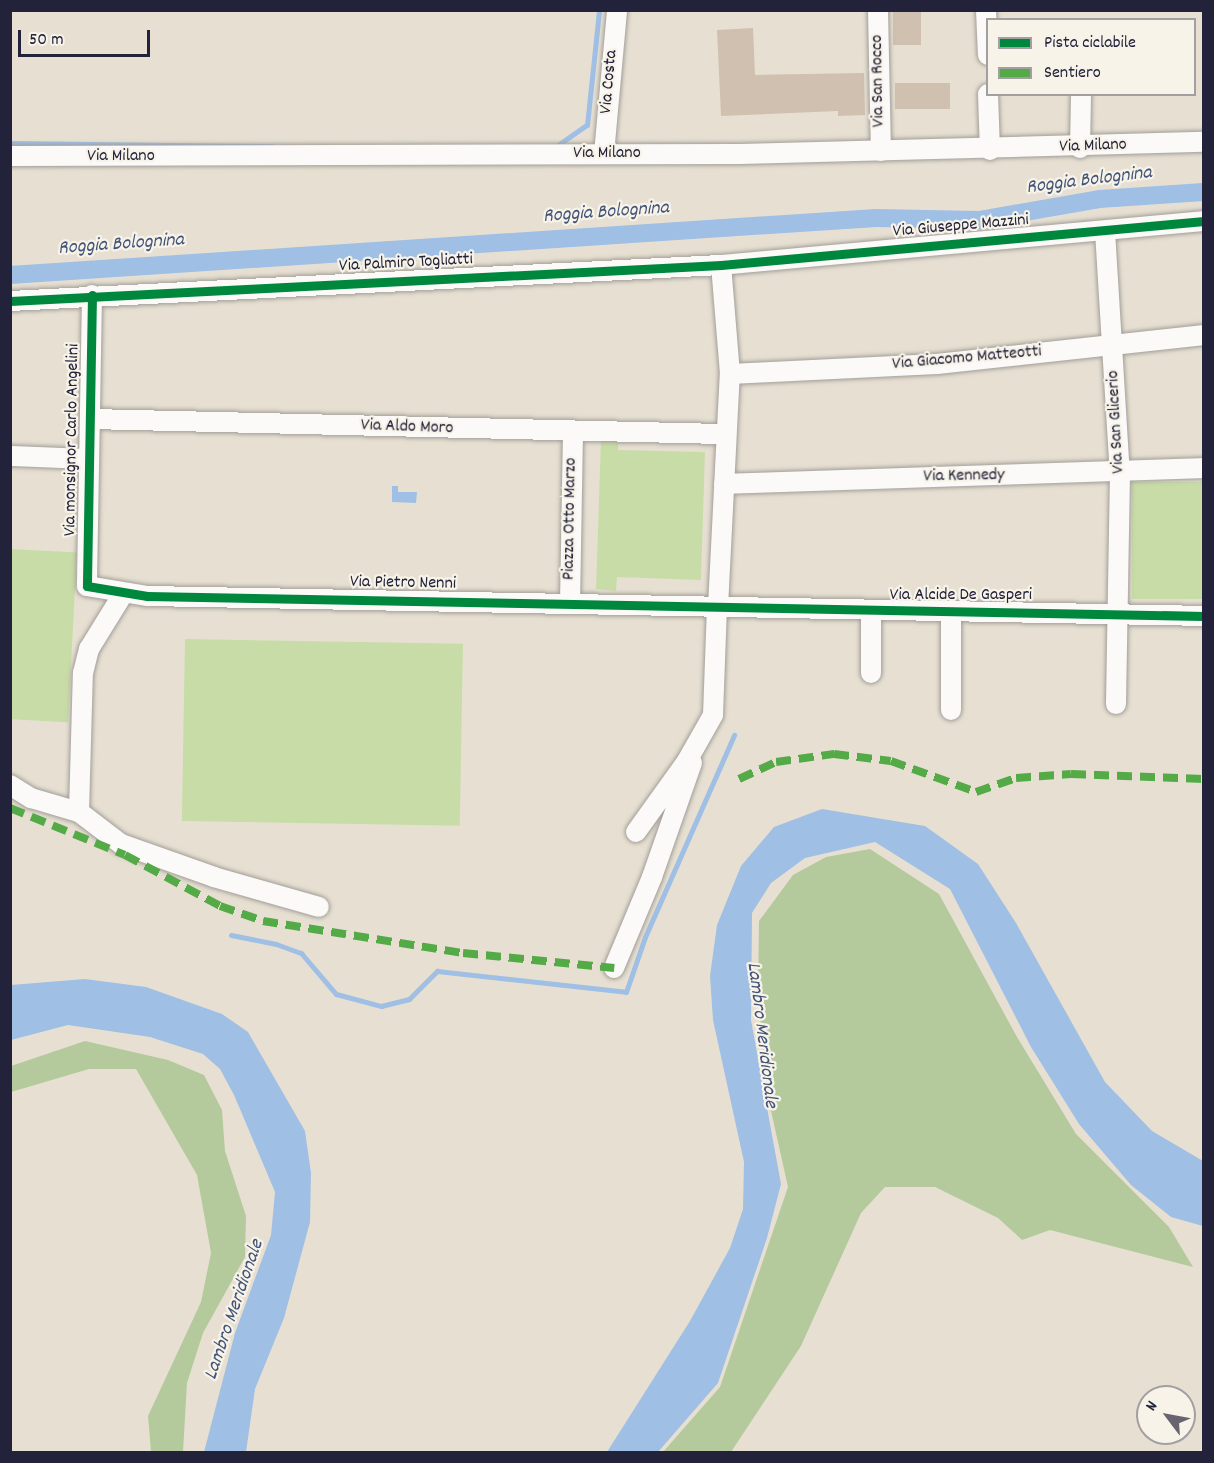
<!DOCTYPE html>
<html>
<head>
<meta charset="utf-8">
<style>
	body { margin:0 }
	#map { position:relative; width:1214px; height:1463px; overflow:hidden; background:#e7e0d2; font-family:Dekko,sans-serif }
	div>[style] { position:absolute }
	.green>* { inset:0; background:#c8dca7; transform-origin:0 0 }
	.forest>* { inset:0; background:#b4ca9d }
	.water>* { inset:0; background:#9fbfe4 }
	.stream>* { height:5px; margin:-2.5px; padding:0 2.5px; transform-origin:2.5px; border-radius:2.5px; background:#9fbfe4 }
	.canal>* { height:18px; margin:-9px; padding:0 9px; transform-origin:9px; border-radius:9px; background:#9fbfe4 }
	.building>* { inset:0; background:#d0c0af; transform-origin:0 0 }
	.roads { filter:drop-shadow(0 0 2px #a29e99) drop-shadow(0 0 2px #a29e99) }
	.minor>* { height:20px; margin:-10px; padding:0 10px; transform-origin:10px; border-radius:10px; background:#fbfaf8 }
	.quiet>* { height:8px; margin-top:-4px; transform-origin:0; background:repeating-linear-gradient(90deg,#53aa46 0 15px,transparent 0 23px) }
	.cycleway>* { height:9px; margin:-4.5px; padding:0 4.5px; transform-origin:4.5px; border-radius:4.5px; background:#00873e }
	span { translate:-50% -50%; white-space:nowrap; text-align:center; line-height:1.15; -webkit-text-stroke:4.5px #f7f3e8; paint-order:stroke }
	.street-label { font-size:18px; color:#22223b }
	.water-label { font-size:20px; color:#435479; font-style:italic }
	.frame { position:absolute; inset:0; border:12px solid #22223b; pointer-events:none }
	.legend { position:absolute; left:986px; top:18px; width:210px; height:78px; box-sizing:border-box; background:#f7f3e8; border:2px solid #a29fa3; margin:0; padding:8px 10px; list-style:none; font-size:18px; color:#22223b }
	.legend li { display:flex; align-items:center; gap:12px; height:30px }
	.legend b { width:30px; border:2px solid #a29fa3 }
	.north { position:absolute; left:1136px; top:1385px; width:60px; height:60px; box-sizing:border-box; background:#f7f3e8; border:2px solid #a29fa3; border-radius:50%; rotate:302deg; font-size:16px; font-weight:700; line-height:24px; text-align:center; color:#22223b }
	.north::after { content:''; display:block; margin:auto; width:21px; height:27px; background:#676470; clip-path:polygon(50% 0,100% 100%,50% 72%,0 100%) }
	.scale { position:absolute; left:18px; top:30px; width:132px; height:27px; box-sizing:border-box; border:3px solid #22223b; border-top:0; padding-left:8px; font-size:18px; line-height:21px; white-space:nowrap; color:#22223b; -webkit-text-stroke:4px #f7f3e8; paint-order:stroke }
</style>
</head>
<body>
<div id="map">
	<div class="green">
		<i style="clip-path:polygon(601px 439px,618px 439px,618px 450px,705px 452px,701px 580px,617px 577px,616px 591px,596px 589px)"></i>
		<i style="left:1203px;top:482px;width:117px;height:71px;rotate:90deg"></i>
		<i style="left:11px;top:549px;width:66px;height:170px;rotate:3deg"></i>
		<i style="left:185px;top:639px;width:278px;height:182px;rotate:1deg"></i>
	</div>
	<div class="forest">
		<i style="clip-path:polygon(870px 849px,939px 894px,1017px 1037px,1076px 1134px,1169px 1227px,1193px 1267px,1050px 1230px,1022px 1240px,998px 1218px,935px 1187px,885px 1187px,861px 1213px,801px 1346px,731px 1452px,663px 1452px,720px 1387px,788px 1187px,767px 1093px,758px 993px,759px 921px,793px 875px,826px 857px)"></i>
		<i style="clip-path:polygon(85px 1041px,168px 1060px,204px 1075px,222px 1110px,225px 1151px,246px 1216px,245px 1257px,203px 1333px,187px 1383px,183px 1452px,151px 1452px,148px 1416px,201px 1302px,211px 1253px,197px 1175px,136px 1069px,89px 1069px,11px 1092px,11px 1066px)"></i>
	</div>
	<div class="water">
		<i style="clip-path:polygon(392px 486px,398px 486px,398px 492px,417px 492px,416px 503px,392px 502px)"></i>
		<i style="clip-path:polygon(822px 809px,925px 826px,978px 864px,1016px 923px,1105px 1082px,1152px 1131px,1203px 1161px,1203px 1226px,1171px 1217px,1131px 1185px,1079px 1124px,1031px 1047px,950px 889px,875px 842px,805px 858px,771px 883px,752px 913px,751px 1020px,781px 1184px,767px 1238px,718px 1383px,658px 1452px,607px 1452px,690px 1321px,730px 1248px,743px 1209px,744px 1162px,713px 1020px,710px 976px,717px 925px,741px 866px,774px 827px)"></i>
		<i style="clip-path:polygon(85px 979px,146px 987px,222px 1014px,248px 1032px,305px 1131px,311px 1173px,310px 1222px,284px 1318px,255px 1389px,246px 1452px,204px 1452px,235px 1333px,271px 1235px,275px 1192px,234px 1095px,220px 1069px,203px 1054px,150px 1037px,68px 1025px,11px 1040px,11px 985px)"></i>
	</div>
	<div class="stream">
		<i style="left:10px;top:143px;width:263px;rotate:0.7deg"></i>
		<i style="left:555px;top:147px;width:39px;rotate:-35deg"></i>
		<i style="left:587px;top:125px;width:116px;rotate:-84deg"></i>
		<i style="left:231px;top:935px;width:46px;rotate:11.3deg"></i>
		<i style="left:276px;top:944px;width:27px;rotate:20deg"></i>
		<i style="left:301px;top:953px;width:54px;rotate:49.5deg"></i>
		<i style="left:336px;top:994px;width:47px;rotate:14.9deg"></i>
		<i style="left:381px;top:1006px;width:29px;rotate:-14deg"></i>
		<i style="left:409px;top:999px;width:40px;rotate:-45deg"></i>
		<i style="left:437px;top:971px;width:190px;rotate:6.3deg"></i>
		<i style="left:626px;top:992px;width:58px;rotate:-70.9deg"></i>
		<i style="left:645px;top:937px;width:221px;rotate:-66.2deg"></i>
	</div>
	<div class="canal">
		<i style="left:10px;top:275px;width:868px;rotate:-3.77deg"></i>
		<i style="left:876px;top:218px;width:103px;rotate:1.1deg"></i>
		<i style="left:979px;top:220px;width:122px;rotate:-9.9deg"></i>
		<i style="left:1099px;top:199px;width:105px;rotate:-3.8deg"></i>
	</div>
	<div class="building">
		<i style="left:893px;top:10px;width:28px;height:35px"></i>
		<i style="clip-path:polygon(753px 28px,755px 75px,864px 73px,865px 115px,838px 116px,838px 111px,721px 116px,717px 30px)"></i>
		<i style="left:950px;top:83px;width:26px;height:55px;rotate:90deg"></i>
	</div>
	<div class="roads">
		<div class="minor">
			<i style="left:878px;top:10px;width:141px;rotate:88.8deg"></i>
			<i style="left:986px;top:10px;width:45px;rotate:87.5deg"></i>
			<i style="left:988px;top:94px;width:56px;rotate:88deg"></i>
			<i style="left:1080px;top:148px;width:54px;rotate:-88.9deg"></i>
			<i style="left:604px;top:154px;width:145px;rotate:-84.8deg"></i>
			<i style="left:10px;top:156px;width:730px;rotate:-0.16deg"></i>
			<i style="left:740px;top:154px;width:464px;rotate:-1.5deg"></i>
			<i style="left:1105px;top:231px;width:242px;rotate:86.5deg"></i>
			<i style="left:1120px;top:473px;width:231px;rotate:91deg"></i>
			<i style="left:92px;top:295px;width:291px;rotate:91deg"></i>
			<i style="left:87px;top:586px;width:61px;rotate:9.5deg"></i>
			<i style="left:147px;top:596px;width:1057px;rotate:1.08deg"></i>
			<i style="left:10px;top:301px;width:712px;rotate:-2.9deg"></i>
			<i style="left:721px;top:265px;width:485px;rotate:-5.2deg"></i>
			<i style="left:730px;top:374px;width:207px;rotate:-2.8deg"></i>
			<i style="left:937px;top:364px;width:269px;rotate:-6.2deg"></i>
			<i style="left:90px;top:419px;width:634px;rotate:1.36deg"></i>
			<i style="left:10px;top:456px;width:79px;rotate:2.2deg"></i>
			<i style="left:724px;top:484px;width:480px;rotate:-1.9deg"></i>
			<i style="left:570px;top:604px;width:171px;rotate:-89deg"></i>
			<i style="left:718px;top:607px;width:233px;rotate:-87.1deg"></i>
			<i style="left:730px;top:374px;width:109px;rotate:-94.7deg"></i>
			<i style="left:871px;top:673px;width:61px;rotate:-90deg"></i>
			<i style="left:951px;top:710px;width:96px;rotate:-90deg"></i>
			<i style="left:10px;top:785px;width:25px;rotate:32deg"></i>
			<i style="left:31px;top:798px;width:50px;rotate:16.3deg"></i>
			<i style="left:79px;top:812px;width:53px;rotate:37.3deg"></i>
			<i style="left:121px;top:844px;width:99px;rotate:19.5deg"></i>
			<i style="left:214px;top:877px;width:109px;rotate:15.9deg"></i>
			<i style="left:79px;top:812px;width:139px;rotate:-88.4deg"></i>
			<i style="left:83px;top:673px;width:25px;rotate:-76deg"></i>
			<i style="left:89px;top:649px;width:65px;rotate:-58.3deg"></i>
			<i style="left:636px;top:832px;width:87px;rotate:-54.3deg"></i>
			<i style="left:687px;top:761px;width:53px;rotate:-60.5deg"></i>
			<i style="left:713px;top:715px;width:107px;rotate:-87.9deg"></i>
			<i style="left:614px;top:968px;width:99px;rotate:-67.3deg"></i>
			<i style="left:652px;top:877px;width:121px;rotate:-70.7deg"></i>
		</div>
	</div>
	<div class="quiet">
		<i style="left:739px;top:779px;width:41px;rotate:-24.7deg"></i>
		<i style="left:776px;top:762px;width:59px;rotate:-7.9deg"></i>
		<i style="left:834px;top:754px;width:57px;rotate:7deg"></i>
		<i style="left:891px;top:761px;width:90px;rotate:20deg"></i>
		<i style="left:976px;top:792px;width:42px;rotate:-19.3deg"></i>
		<i style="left:1016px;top:778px;width:55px;rotate:-4.2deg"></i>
		<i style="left:1071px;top:774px;width:133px;rotate:2.2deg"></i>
		<i style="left:10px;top:808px;width:124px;rotate:22.2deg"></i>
		<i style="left:125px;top:855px;width:108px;rotate:28.2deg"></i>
		<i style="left:220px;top:906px;width:46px;rotate:19.2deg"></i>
		<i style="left:263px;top:921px;width:203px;rotate:9.1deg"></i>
		<i style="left:463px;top:953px;width:152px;rotate:5.7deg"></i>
	</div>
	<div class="cycleway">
		<i style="left:92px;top:295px;width:291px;rotate:91deg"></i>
		<i style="left:87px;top:586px;width:61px;rotate:9.5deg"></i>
		<i style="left:147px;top:596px;width:1057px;rotate:1.08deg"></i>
		<i style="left:10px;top:301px;width:712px;rotate:-2.9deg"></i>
		<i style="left:721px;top:265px;width:485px;rotate:-5.2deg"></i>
	</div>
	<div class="street-label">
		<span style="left:879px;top:81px;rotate:-91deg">Via San Rocco</span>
		<span style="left:610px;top:82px;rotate:-85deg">Via Costa</span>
		<span style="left:1093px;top:147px;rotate:-2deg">Via Milano</span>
		<span style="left:607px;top:154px">Via Milano</span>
		<span style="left:121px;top:157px">Via Milano</span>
		<span style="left:961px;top:227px;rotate:-5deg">Via Giuseppe Mazzini</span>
		<span style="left:406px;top:264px;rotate:-3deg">Via Palmiro Togliatti</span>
		<span style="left:967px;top:359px;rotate:-5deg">Via Giacomo Matteotti</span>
		<span style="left:1117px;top:422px;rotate:-93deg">Via San Glicerio</span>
		<span style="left:407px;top:428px;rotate:2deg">Via Aldo Moro</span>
		<span style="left:73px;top:440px;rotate:-89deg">Via monsignor Carlo Angelini</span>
		<span style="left:964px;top:477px;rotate:-1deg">Via Kennedy</span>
		<span style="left:571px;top:519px;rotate:-89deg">Piazza Otto Marzo</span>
		<span style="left:403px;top:584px;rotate:1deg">Via Pietro Nenni</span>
		<span style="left:961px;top:596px">Via Alcide De Gasperi</span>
	</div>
	<div class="water-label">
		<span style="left:1089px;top:181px;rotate:-7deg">Roggia Bolognina</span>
		<span style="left:606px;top:213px;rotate:-4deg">Roggia Bolognina</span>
		<span style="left:121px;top:245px;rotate:-4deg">Roggia Bolognina</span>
		<span style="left:761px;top:1035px;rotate:83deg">Lambro Meridionale</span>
		<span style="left:235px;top:1310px;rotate:-71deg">Lambro Meridionale</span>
	</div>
	<div class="frame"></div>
	<ul class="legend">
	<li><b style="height:8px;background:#00873e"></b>Pista ciclabile</li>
	<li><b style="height:8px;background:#53aa46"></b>Sentiero</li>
	</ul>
	<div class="north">N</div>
	<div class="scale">50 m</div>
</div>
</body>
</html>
